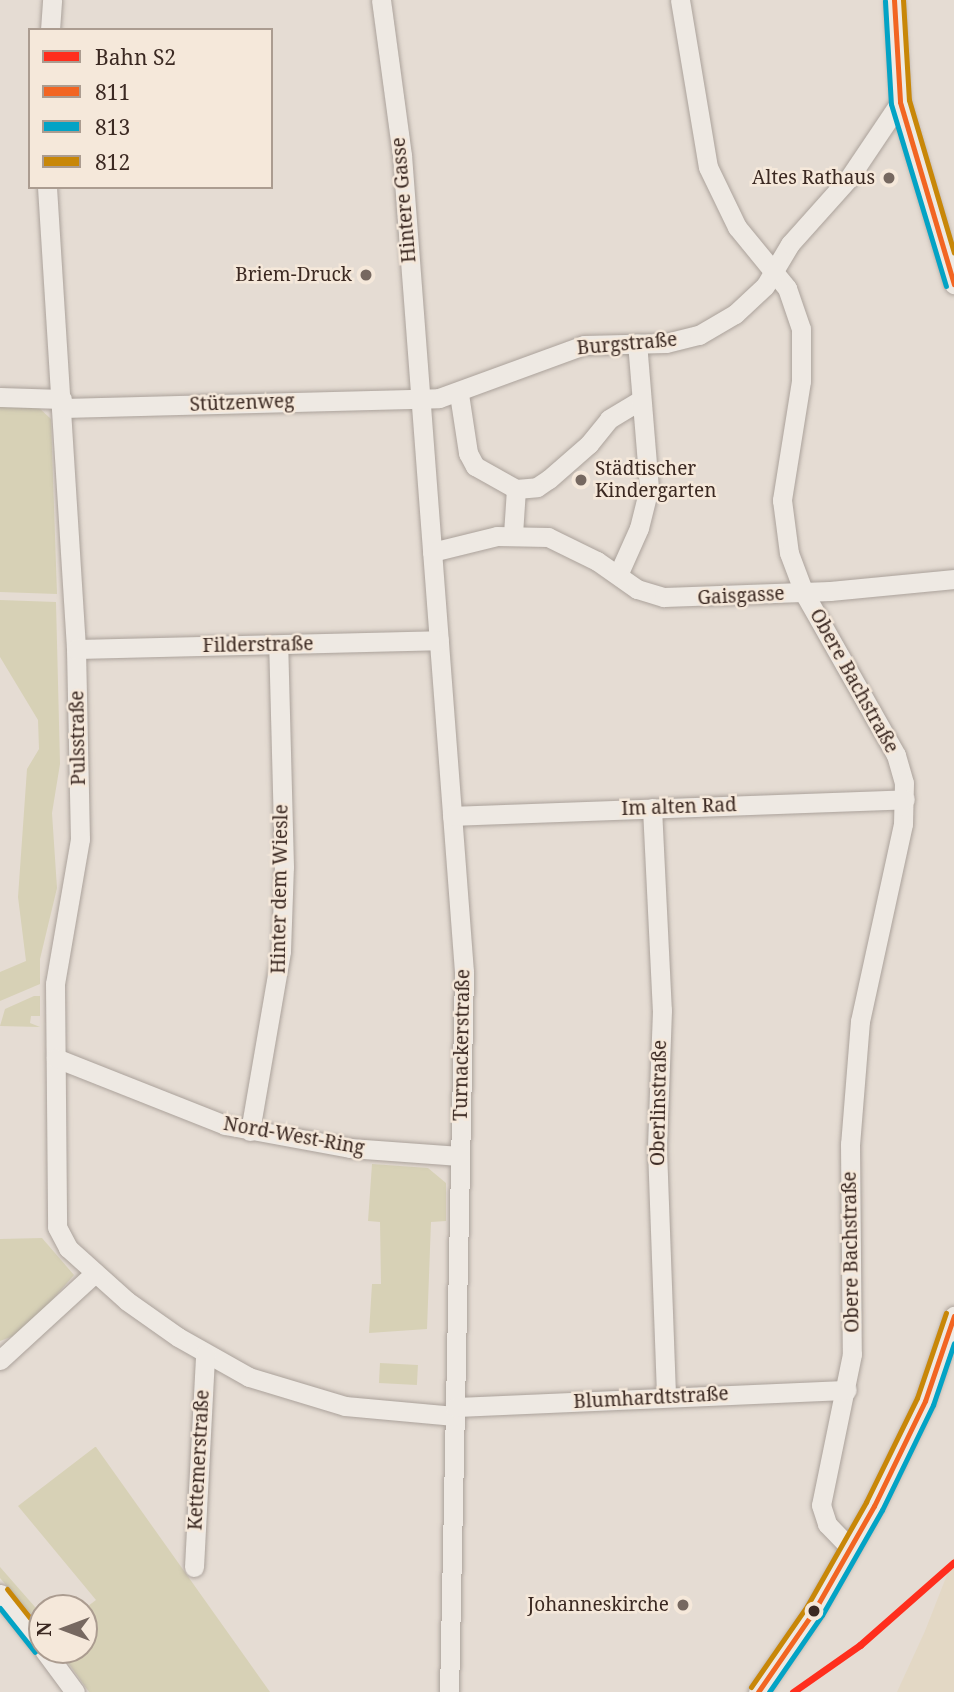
<!DOCTYPE html>
<html>
<head>
<meta charset="utf-8">
<style>
	body { margin:0 }
	#map { position:relative; width:954px; height:1692px; overflow:hidden; background:#e5dcd3; font-family:"Noto Serif",serif }
	div>[style] { position:absolute }
	.farmland>* { inset:0; background:#e3d8c5 }
	.green>* { inset:0; background:#d7d1b6; transform-origin:0 0 }
	.roads { filter:drop-shadow(0 0 2px #aba29b) drop-shadow(0 0 2px #aba29b) }
	.minor>* { height:19px; margin:-9.5px; padding:0 9.5px; transform-origin:9.5px; border-radius:9.5px; background:#eee9e3 }
	.bus-1>* { height:5px; margin:-2.5px; padding:0 2.5px; transform-origin:2.5px; border-radius:2.5px; background:#f26522 }
	.bus-2>* { height:5px; margin:-2.5px; padding:0 2.5px; transform-origin:2.5px; border-radius:2.5px; background:#03a3c5 }
	.bus-3>* { height:5px; margin:-2.5px; padding:0 2.5px; transform-origin:2.5px; border-radius:2.5px; background:#c88708 }
	.rail-1>* { height:7px; margin:-3.5px; padding:0 3.5px; transform-origin:3.5px; border-radius:3.5px; background:#ff2e1d }
	.dots>* { width:19px; height:19px; translate:-50% -50%; box-sizing:border-box; border:4px solid #f5e8da; border-radius:50% }
	span { translate:-50% -50%; white-space:nowrap; text-align:center; line-height:1.15; -webkit-text-stroke:5px #f5e8da; paint-order:stroke }
	.poi-label { font-size:19px; color:#3b2922 }
	.right { translate:-100% -50%; text-align:right }
	.left { translate:0 -50%; text-align:left }
	.street-label { font-size:19px; color:#3b2922 }
	.legend { position:absolute; left:28px; top:28px; width:245px; height:161px; box-sizing:border-box; background:#f5e8da; border:2px solid #ab9c90; margin:0; padding:9px 12px; list-style:none; font-size:21px; color:#3b2922 }
	.legend li { display:flex; align-items:center; gap:14px; height:35px }
	.legend b { width:35px; border:2px solid #ab9c90 }
	.north { position:absolute; left:28px; top:1594px; width:70px; height:70px; box-sizing:border-box; background:#f5e8da; border:2px solid #ab9c90; border-radius:50%; rotate:270deg; font-size:19px; font-weight:700; line-height:28px; text-align:center; color:#3b2922 }
	.north::after { content:''; display:block; margin:auto; width:24px; height:32px; background:#766860; clip-path:polygon(50% 0,100% 100%,50% 72%,0 100%) }
</style>
</head>
<body>
<div id="map">
	<div class="farmland">
		<i style="clip-path:polygon(954px 1557px,954px 1692px,897px 1692px,925px 1631px)"></i>
	</div>
	<div class="green">
		<i style="clip-path:polygon(0 406px,38px 407px,51px 419px,57px 594px,0 592px)"></i>
		<i style="clip-path:polygon(0 600px,56px 602px,60px 764px,52px 813px,57px 888px,40px 959px,40px 984px,0 1001px,0 972px,26px 961px,18px 897px,27px 769px,39px 749px,38px 720px,0 657px)"></i>
		<i style="clip-path:polygon(34px 996px,40px 996px,40px 1016px,31px 1016px,30px 1023px,40px 1027px,0 1026px,5px 1009px)"></i>
		<i style="clip-path:polygon(372px 1164px,428px 1168px,446px 1183px,446px 1221px,431px 1222px,427px 1329px,369px 1333px,372px 1284px,381px 1284px,380px 1222px,368px 1221px)"></i>
		<i style="clip-path:polygon(42px 1238px,74px 1275px,24px 1332px,0 1341px,0 1239px)"></i>
		<i style="left:380px;top:1363px;width:38px;height:20px;rotate:3deg"></i>
		<i style="clip-path:polygon(95px 1447px,96px 1447px,270px 1692px,89px 1692px,59px 1650px,84px 1650px,84px 1609px,96px 1600px,18px 1506px)"></i>
		<i style="clip-path:polygon(0 1567px,42px 1615px,42px 1627px,0 1578px)"></i>
	</div>
	<div class="roads">
		<div class="minor">
			<i style="left:381px;top:0;width:156px;rotate:82.3deg"></i>
			<i style="left:402px;top:155px;width:819px;rotate:85.66deg"></i>
			<i style="left:464px;top:972px;width:720px;rotate:91.19deg"></i>
			<i style="left:680px;top:0;width:169px;rotate:80.5deg"></i>
			<i style="left:708px;top:167px;width:67px;rotate:64.2deg"></i>
			<i style="left:737px;top:227px;width:79px;rotate:50.7deg"></i>
			<i style="left:787px;top:288px;width:43px;rotate:71.1deg"></i>
			<i style="left:801px;top:329px;width:52px;rotate:90deg"></i>
			<i style="left:801px;top:381px;width:121px;rotate:99.1deg"></i>
			<i style="left:782px;top:500px;width:53px;rotate:82.5deg"></i>
			<i style="left:789px;top:553px;width:43px;rotate:69.4deg"></i>
			<i style="left:804px;top:593px;width:186px;rotate:60.4deg"></i>
			<i style="left:896px;top:755px;width:29px;rotate:74deg"></i>
			<i style="left:904px;top:783px;width:41px;rotate:91.4deg"></i>
			<i style="left:903px;top:824px;width:202px;rotate:102.3deg"></i>
			<i style="left:860px;top:1021px;width:123px;rotate:94.6deg"></i>
			<i style="left:850px;top:1144px;width:210px;rotate:89.5deg"></i>
			<i style="left:852px;top:1354px;width:154px;rotate:101.6deg"></i>
			<i style="left:821px;top:1505px;width:20px;rotate:72deg"></i>
			<i style="left:827px;top:1524px;width:33px;rotate:46deg"></i>
			<i style="left:894px;top:0;width:102px;rotate:86.6deg"></i>
			<i style="left:900px;top:102px;width:190px;rotate:73.5deg"></i>
			<i style="left:50px;top:30px;width:30px;rotate:-86deg"></i>
			<i style="left:47px;top:187px;width:463px;rotate:86.4deg"></i>
			<i style="left:76px;top:649px;width:190px;rotate:88.8deg"></i>
			<i style="left:80px;top:839px;width:147px;rotate:99.8deg"></i>
			<i style="left:55px;top:984px;width:243px;rotate:89.5deg"></i>
			<i style="left:57px;top:1227px;width:24px;rotate:62deg"></i>
			<i style="left:68px;top:1248px;width:79px;rotate:41.9deg"></i>
			<i style="left:127px;top:1301px;width:62px;rotate:35.2deg"></i>
			<i style="left:178px;top:1337px;width:81px;rotate:29.4deg"></i>
			<i style="left:249px;top:1377px;width:100px;rotate:16.8deg"></i>
			<i style="left:345px;top:1406px;width:110px;rotate:5.2deg"></i>
			<i style="left:459px;top:394px;width:60px;rotate:81.3deg"></i>
			<i style="left:468px;top:453px;width:15px;rotate:62deg"></i>
			<i style="left:475px;top:466px;width:47px;rotate:29.3deg"></i>
			<i style="left:516px;top:489px;width:21px;rotate:-5deg"></i>
			<i style="left:537px;top:487px;width:14px;rotate:-34deg"></i>
			<i style="left:549px;top:479px;width:53px;rotate:-41.2deg"></i>
			<i style="left:589px;top:444px;width:32px;rotate:-51deg"></i>
			<i style="left:609px;top:419px;width:37px;rotate:-31deg"></i>
			<i style="left:0;top:397px;width:62px;rotate:1.8deg"></i>
			<i style="left:63px;top:408px;width:376px;rotate:-1.5deg"></i>
			<i style="left:439px;top:398px;width:154px;rotate:-20.1deg"></i>
			<i style="left:584px;top:345px;width:82px;rotate:-1.4deg"></i>
			<i style="left:666px;top:343px;width:34px;rotate:-14deg"></i>
			<i style="left:699px;top:335px;width:42px;rotate:-30.3deg"></i>
			<i style="left:735px;top:314px;width:41px;rotate:-43deg"></i>
			<i style="left:765px;top:286px;width:49px;rotate:-59.2deg"></i>
			<i style="left:790px;top:244px;width:89px;rotate:-48.2deg"></i>
			<i style="left:849px;top:178px;width:92px;rotate:-56.1deg"></i>
			<i style="left:513px;top:534px;width:45px;rotate:-86.2deg"></i>
			<i style="left:432px;top:552px;width:67px;rotate:-13.8deg"></i>
			<i style="left:497px;top:536px;width:51px;rotate:1.1deg"></i>
			<i style="left:548px;top:537px;width:55px;rotate:26.1deg"></i>
			<i style="left:597px;top:561px;width:49px;rotate:35deg"></i>
			<i style="left:637px;top:589px;width:28px;rotate:17deg"></i>
			<i style="left:664px;top:597px;width:166px;rotate:-2.1deg"></i>
			<i style="left:830px;top:591px;width:125px;rotate:-5.5deg"></i>
			<i style="left:618px;top:575px;width:51px;rotate:-65.9deg"></i>
			<i style="left:639px;top:528px;width:41px;rotate:-76deg"></i>
			<i style="left:649px;top:488px;width:145px;rotate:-94.7deg"></i>
			<i style="left:76px;top:649px;width:363px;rotate:-1.4deg"></i>
			<i style="left:652px;top:808px;width:202px;rotate:87.2deg"></i>
			<i style="left:662px;top:1010px;width:139px;rotate:92.1deg"></i>
			<i style="left:657px;top:1149px;width:248px;rotate:87.9deg"></i>
			<i style="left:452px;top:816px;width:453px;rotate:-2.1deg"></i>
			<i style="left:56px;top:1058px;width:182px;rotate:21.6deg"></i>
			<i style="left:225px;top:1125px;width:127px;rotate:10.4deg"></i>
			<i style="left:350px;top:1148px;width:110px;rotate:4.2deg"></i>
			<i style="left:250px;top:1131px;width:183px;rotate:-80.2deg"></i>
			<i style="left:281px;top:951px;width:84px;rotate:-88deg"></i>
			<i style="left:284px;top:867px;width:222px;rotate:-91.5deg"></i>
			<i style="left:0;top:1360px;width:129px;rotate:-42.5deg"></i>
			<i style="left:455px;top:1407px;width:392px;rotate:-2.5deg"></i>
			<i style="left:194px;top:1567px;width:213px;rotate:-87deg"></i>
			<i style="left:0;top:1594px;width:68px;rotate:51.6deg"></i>
			<i style="left:44px;top:1650px;width:52px;rotate:53.6deg"></i>
			<i style="left:758px;top:1692px;width:98px;rotate:-55.3deg"></i>
			<i style="left:814px;top:1611px;width:121px;rotate:-60.3deg"></i>
			<i style="left:874px;top:1506px;width:117px;rotate:-64.1deg"></i>
			<i style="left:925px;top:1401px;width:90px;rotate:-71.2deg"></i>
		</div>
	</div>
	<div class="bus-1">
		<i style="left:894px;top:0;width:102px;rotate:86.6deg"></i>
		<i style="left:900px;top:102px;width:190px;rotate:73.5deg"></i>
		<i style="left:758px;top:1692px;width:98px;rotate:-55.3deg"></i>
		<i style="left:814px;top:1611px;width:121px;rotate:-60.3deg"></i>
		<i style="left:874px;top:1506px;width:117px;rotate:-64.1deg"></i>
		<i style="left:925px;top:1401px;width:90px;rotate:-71.2deg"></i>
	</div>
	<div class="bus-2">
		<i style="left:885px;top:1px;width:103px;rotate:86.7deg"></i>
		<i style="left:891px;top:104px;width:190px;rotate:73.2deg"></i>
		<i style="left:0;top:1608px;width:56px;rotate:51.5deg"></i>
		<i style="left:769px;top:1692px;width:93px;rotate:-55.5deg"></i>
		<i style="left:822px;top:1615px;width:121px;rotate:-60.3deg"></i>
		<i style="left:882px;top:1510px;width:117px;rotate:-64.1deg"></i>
		<i style="left:933px;top:1405px;width:65px;rotate:-71.3deg"></i>
	</div>
	<div class="bus-3">
		<i style="left:903px;top:0;width:100px;rotate:86.6deg"></i>
		<i style="left:909px;top:100px;width:159px;rotate:73.6deg"></i>
		<i style="left:7px;top:1589px;width:56px;rotate:51.5deg"></i>
		<i style="left:751px;top:1687px;width:98px;rotate:-55.3deg"></i>
		<i style="left:807px;top:1606px;width:120px;rotate:-60.4deg"></i>
		<i style="left:866px;top:1502px;width:116px;rotate:-63.9deg"></i>
		<i style="left:917px;top:1398px;width:90px;rotate:-71.2deg"></i>
	</div>
	<div class="rail-1">
		<i style="left:793px;top:1692px;width:82px;rotate:-35deg"></i>
		<i style="left:860px;top:1645px;width:125px;rotate:-41.4deg"></i>
	</div>
	<div class="dots">
		<i style="left:889px;top:178px;background:#766860"></i>
		<i style="left:366px;top:275px;background:#766860"></i>
		<i style="left:581px;top:480px;background:#766860"></i>
		<i style="left:683px;top:1605px;background:#766860"></i>
		<i style="left:814px;top:1611px;background:#3b2922"></i>
	</div>
	<div class="poi-label">
		<span class="right" style="left:875px;top:178px">Altes Rathaus</span>
		<span class="right" style="left:352px;top:275px">Briem-Druck</span>
		<span class="left" style="left:595px;top:480px">Städtischer<br>Kindergarten</span>
		<span class="right" style="left:669px;top:1605px">Johanneskirche</span>
	</div>
	<div class="street-label">
		<span style="left:404px;top:200px;rotate:-95deg">Hintere Gasse</span>
		<span style="left:627px;top:344px;rotate:-5deg">Burgstraße</span>
		<span style="left:242px;top:403px;rotate:-2deg">Stützenweg</span>
		<span style="left:741px;top:596px;rotate:-3deg">Gaisgasse</span>
		<span style="left:258px;top:645px;rotate:-1deg">Filderstraße</span>
		<span style="left:854px;top:681px;rotate:61deg">Obere Bachstraße</span>
		<span style="left:78px;top:738px;rotate:-91deg">Pulsstraße</span>
		<span style="left:679px;top:807px;rotate:-2deg">Im alten Rad</span>
		<span style="left:280px;top:889px;rotate:-89deg">Hinter dem Wiesle</span>
		<span style="left:462px;top:1045px;rotate:-89deg">Turnackerstraße</span>
		<span style="left:659px;top:1103px;rotate:-89deg">Oberlinstraße</span>
		<span style="left:294px;top:1136px;rotate:10deg">Nord-West-Ring</span>
		<span style="left:851px;top:1252px;rotate:-91deg">Obere Bachstraße</span>
		<span style="left:651px;top:1398px;rotate:-3deg">Blumhardtstraße</span>
		<span style="left:199px;top:1460px;rotate:-87deg">Kettemerstraße</span>
	</div>
	<ul class="legend">
	<li><b style="height:9px;background:#ff2e1d"></b>Bahn S2</li>
	<li><b style="height:9px;background:#f26522"></b>811</li>
	<li><b style="height:9px;background:#03a3c5"></b>813</li>
	<li><b style="height:9px;background:#c88708"></b>812</li>
	</ul>
	<div class="north">N</div>
</div>
</body>
</html>
